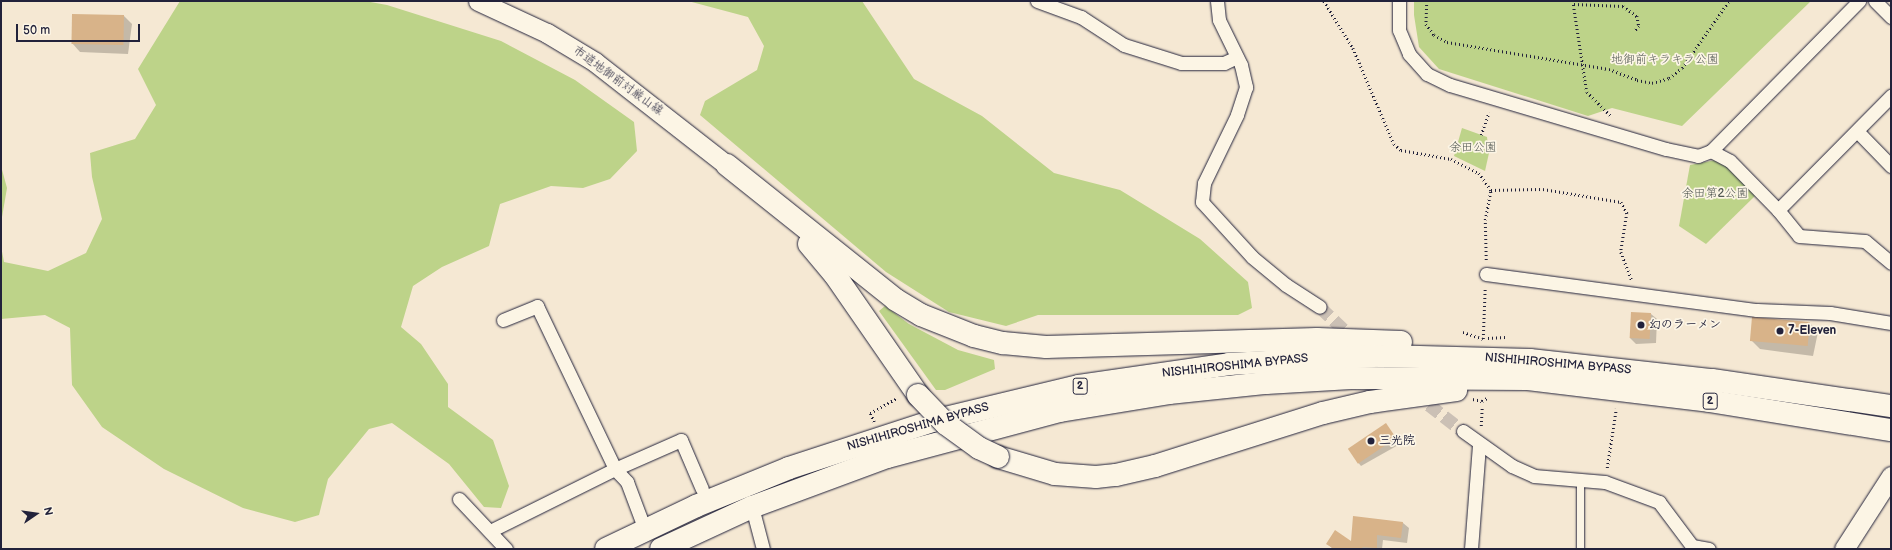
<!DOCTYPE html>
<html>
<head>
<meta charset="utf-8">
<style>
	body { margin:0 }
	#map { position:relative; width:1892px; height:550px; overflow:hidden; background:#f5e8d3; font-family:"Balsamiq Sans","Klee One",sans-serif }
	div>[style] { position:absolute }
	.green>* { inset:0; background:#bdd389 }
	.shadow>* { inset:0; background:#0003 }
	.building>* { inset:0; background:#d8b389; transform-origin:0 0 }
	.street-tunnel>* { height:13px; margin-top:-6.5px; transform-origin:0; background:repeating-linear-gradient(90deg,#cbc0b5 0 13px,transparent 0 19px) }
	.path>* { height:2.5px; margin-top:-1.25px; transform-origin:0; background:repeating-linear-gradient(90deg,#22223b 0 1px,transparent 0 4px) }
	.roads { filter:drop-shadow(0 0 1px #22223b) drop-shadow(0 0 1px #22223b) }
	.lane>* { height:7px; margin:-3.5px; padding:0 3.5px; transform-origin:3.5px; border-radius:3.5px; background:#fcf5e5 }
	.street>* { height:13px; margin:-6.5px; padding:0 6.5px; transform-origin:6.5px; border-radius:6.5px; background:#fcf5e5 }
	.secondary>* { height:19px; margin:-9.5px; padding:0 9.5px; transform-origin:9.5px; border-radius:9.5px; background:#fcf5e5 }
	.highway>* { height:22px; margin:-11px; padding:0 11px; transform-origin:11px; border-radius:11px; background:#fcf5e5 }
	.bridges { filter:drop-shadow(0 0 1px #22223b) drop-shadow(0 0 1px #22223b) }
	.highway-bridge>* { height:22px; margin:-11px; padding:0 11px; transform-origin:11px; border-radius:11px; background:#fcf5e5 }
	.dots>* { width:11px; height:11px; translate:-50% -50%; box-sizing:border-box; border:2px solid #fcf5e5; border-radius:50% }
	span { translate:-50% -50%; white-space:nowrap; text-align:center; line-height:1.15; -webkit-text-stroke:3.5px #fcf5e5; paint-order:stroke }
	.shield-label span { padding:1px 3px; background:#fcf5e5; border:1px solid; border-radius:3px; -webkit-text-stroke-width:0 }
	.shield-label { font-size:11px; color:#22223b; font-weight:700 }
	.park-label { font-size:12px; color:#505752 }
	.street-label { font-size:12px; color:#22223b }
	.poi-label { font-size:12px; color:#22223b; font-weight:700 }
	.left { translate:0 -50%; text-align:left }
	.frame { position:absolute; inset:0; border:2px solid #22223b; pointer-events:none }
	.north { position:absolute; left:16px; top:494px; width:40px; height:40px; -webkit-text-stroke:3px #fcf5e5; paint-order:stroke; rotate:77deg; font-size:11px; font-weight:700; line-height:16px; text-align:center; color:#22223b }
	.north::after { content:''; display:block; margin:auto; width:14px; height:18px; background:#22223b; clip-path:polygon(50% 0,100% 100%,50% 72%,0 100%) }
	.scale { position:absolute; left:16px; top:24px; width:124px; height:18px; box-sizing:border-box; border:2px solid #22223b; border-top:0; padding-left:5px; font-size:12px; line-height:14px; white-space:nowrap; color:#22223b; -webkit-text-stroke:3px #fcf5e5; paint-order:stroke }
</style>
</head>
<body>
<div id="map">
	<div class="green">
		<i style="clip-path:polygon(180px 1px,365px 1px,387px 5px,501px 41px,575px 80px,634px 122px,637px 151px,610px 179px,583px 188px,551px 186px,500px 204px,489px 246px,442px 267px,413px 286px,401px 327px,421px 344px,448px 384px,448px 407px,493px 440px,509px 486px,501px 508px,484px 507px,449px 464px,392px 423px,369px 429px,328px 479px,319px 515px,295px 522px,243px 508px,164px 469px,102px 427px,72px 385px,70px 328px,45px 315px,1px 319px,1px 246px,4px 262px,48px 271px,86px 253px,102px 219px,92px 177px,90px 153px,135px 139px,156px 105px,138px 69px)"></i>
		<i style="clip-path:polygon(688px 1px,862px 1px,914px 79px,982px 116px,1054px 173px,1120px 190px,1200px 239px,1248px 282px,1252px 308px,1238px 315px,1038px 315px,1006px 326px,949px 312px,886px 272px,700px 115px,705px 101px,757px 70px,764px 46px,748px 17px)"></i>
		<i style="clip-path:polygon(1414px 1px,1811px 1px,1682px 126px,1612px 108px,1588px 116px,1439px 69px,1419px 47px,1414px 15px)"></i>
		<i style="clip-path:polygon(1462px 128px,1487px 137px,1489px 153px,1485px 171px,1454px 156px)"></i>
		<i style="clip-path:polygon(1721px 159px,1757px 194px,1706px 244px,1679px 226px,1690px 165px)"></i>
		<i style="clip-path:polygon(1px 166px,7px 188px,1px 223px)"></i>
		<i style="clip-path:polygon(885px 306px,909px 324px,958px 350px,994px 360px,995px 369px,945px 390px,936px 390px,879px 311px)"></i>
	</div>
	<div class="shadow">
		<i style="clip-path:polygon(124px 16px,132px 24px,128px 54px,80px 52px,72px 43px)"></i>
		<i style="clip-path:polygon(1651px 314px,1657px 319px,1656px 343px,1636px 344px,1630px 338px)"></i>
		<i style="clip-path:polygon(1810px 323px,1818px 332px,1813px 356px,1760px 349px,1751px 340px)"></i>
		<i style="clip-path:polygon(1385px 424px,1400px 444px,1361px 466px,1356px 460px)"></i>
		<i style="clip-path:polygon(1354px 517px,1403px 523px,1409px 528px,1407px 543px,1383px 540px,1382px 549px,1333px 549px,1327px 543px,1352px 543px)"></i>
	</div>
	<div class="building">
		<i style="left:72px;top:14px;width:52px;height:30px;rotate:1deg"></i>
		<i style="left:1631px;top:312px;width:20px;height:26px;rotate:3deg"></i>
		<i style="left:1752px;top:317px;width:58px;height:24px;rotate:5deg"></i>
		<i style="left:1386px;top:423px;width:18px;height:46px;rotate:56deg"></i>
		<i style="clip-path:polygon(1353px 516px,1403px 522px,1401px 538px,1377px 535px,1377px 548px,1362px 547px,1364px 549px,1334px 549px,1326px 544px,1335px 530px,1351px 541px)"></i>
	</div>
	<div class="street-tunnel">
		<i style="left:1320px;top:307px;width:50px;rotate:43.4deg"></i>
		<i style="left:1414px;top:393px;width:62px;rotate:37.8deg"></i>
	</div>
	<div class="path">
		<i style="left:1324px;top:1px;width:55px;rotate:58.3deg"></i>
		<i style="left:1353px;top:48px;width:104px;rotate:66.9deg"></i>
		<i style="left:1394px;top:144px;width:9px;rotate:41deg"></i>
		<i style="left:1401px;top:150px;width:51px;rotate:10.2deg"></i>
		<i style="left:1451px;top:159px;width:31px;rotate:27deg"></i>
		<i style="left:1479px;top:173px;width:21px;rotate:55deg"></i>
		<i style="left:1491px;top:190px;width:52px;rotate:-1.1deg"></i>
		<i style="left:1543px;top:189px;width:79px;rotate:9.5deg"></i>
		<i style="left:1621px;top:202px;width:13px;rotate:61deg"></i>
		<i style="left:1627px;top:213px;width:39px;rotate:99deg"></i>
		<i style="left:1621px;top:252px;width:30px;rotate:69deg"></i>
		<i style="left:1427px;top:1px;width:23px;rotate:92deg"></i>
		<i style="left:1426px;top:24px;width:14px;rotate:54deg"></i>
		<i style="left:1434px;top:35px;width:15px;rotate:28deg"></i>
		<i style="left:1447px;top:42px;width:164px;rotate:9.5deg"></i>
		<i style="left:1609px;top:69px;width:30px;rotate:21deg"></i>
		<i style="left:1637px;top:80px;width:15px;rotate:11deg"></i>
		<i style="left:1652px;top:83px;width:18px;rotate:-16deg"></i>
		<i style="left:1669px;top:78px;width:16px;rotate:-38deg"></i>
		<i style="left:1682px;top:68px;width:82px;rotate:-55deg"></i>
		<i style="left:1573px;top:1px;width:92px;rotate:81.3deg"></i>
		<i style="left:1587px;top:92px;width:35px;rotate:45deg"></i>
		<i style="left:1574px;top:4px;width:49px;rotate:2.3deg"></i>
		<i style="left:1623px;top:6px;width:17px;rotate:36deg"></i>
		<i style="left:1637px;top:16px;width:10px;rotate:79deg"></i>
		<i style="left:1639px;top:26px;width:6px;rotate:129deg"></i>
		<i style="left:1481px;top:135px;width:24px;rotate:-71deg"></i>
		<i style="left:1486px;top:260px;width:40px;rotate:-91.4deg"></i>
		<i style="left:1485px;top:220px;width:31px;rotate:-79deg"></i>
		<i style="left:1463px;top:332px;width:21px;rotate:19deg"></i>
		<i style="left:1488px;top:338px;width:17px;rotate:-3deg"></i>
		<i style="left:1483px;top:339px;width:52px;rotate:-87.8deg"></i>
		<i style="left:1473px;top:399px;width:9px;rotate:13deg"></i>
		<i style="left:1482px;top:401px;width:6px;rotate:-31deg"></i>
		<i style="left:874px;top:422px;width:10px;rotate:-114deg"></i>
		<i style="left:870px;top:413px;width:31px;rotate:-29deg"></i>
		<i style="left:1481px;top:426px;width:18px;rotate:-87deg"></i>
		<i style="left:1607px;top:468px;width:60px;rotate:-81.3deg"></i>
	</div>
	<div class="roads">
		<div class="lane">
			<i style="left:1580px;top:549px;width:68px;rotate:-90deg"></i>
		</div>
		<div class="street">
			<i style="left:1037px;top:1px;width:47px;rotate:20deg"></i>
			<i style="left:1081px;top:17px;width:51px;rotate:33.1deg"></i>
			<i style="left:1124px;top:45px;width:60px;rotate:17.5deg"></i>
			<i style="left:1181px;top:63px;width:43px"></i>
			<i style="left:1224px;top:63px;width:14px;rotate:-25deg"></i>
			<i style="left:1217px;top:1px;width:19px;rotate:84deg"></i>
			<i style="left:1219px;top:20px;width:50px;rotate:63.9deg"></i>
			<i style="left:1241px;top:65px;width:23px;rotate:77deg"></i>
			<i style="left:1246px;top:87px;width:29px;rotate:108deg"></i>
			<i style="left:1237px;top:115px;width:76px;rotate:115.9deg"></i>
			<i style="left:1204px;top:183px;width:19px;rotate:96deg"></i>
			<i style="left:1202px;top:202px;width:74px;rotate:47.7deg"></i>
			<i style="left:1252px;top:257px;width:44px;rotate:39.5deg"></i>
			<i style="left:1286px;top:285px;width:40px;rotate:32.9deg"></i>
			<i style="left:1399px;top:1px;width:29px;rotate:90deg"></i>
			<i style="left:1399px;top:30px;width:26px;rotate:67deg"></i>
			<i style="left:1409px;top:54px;width:27px;rotate:48deg"></i>
			<i style="left:1427px;top:74px;width:25px;rotate:26deg"></i>
			<i style="left:1450px;top:85px;width:225px;rotate:16.5deg"></i>
			<i style="left:1666px;top:149px;width:33px;rotate:12deg"></i>
			<i style="left:1698px;top:156px;width:14px;rotate:-21deg"></i>
			<i style="left:1711px;top:151px;width:21px;rotate:28deg"></i>
			<i style="left:1730px;top:161px;width:69px;rotate:45.6deg"></i>
			<i style="left:1778px;top:210px;width:161px;rotate:-45.3deg"></i>
			<i style="left:1875px;top:1px;width:23px;rotate:45deg"></i>
			<i style="left:1857px;top:131px;width:49px;rotate:45.8deg"></i>
			<i style="left:1711px;top:151px;width:211px;rotate:-45.4deg"></i>
			<i style="left:1778px;top:210px;width:33px;rotate:51deg"></i>
			<i style="left:1799px;top:236px;width:66px;rotate:4.3deg"></i>
			<i style="left:1865px;top:241px;width:34px;rotate:40deg"></i>
			<i style="left:1486px;top:274px;width:273px;rotate:7.6deg"></i>
			<i style="left:1757px;top:310px;width:73px;rotate:2.4deg"></i>
			<i style="left:1830px;top:313px;width:62px;rotate:9.3deg"></i>
			<i style="left:503px;top:320px;width:37px;rotate:-22deg"></i>
			<i style="left:537px;top:306px;width:181px;rotate:64.4deg"></i>
			<i style="left:615px;top:469px;width:72px;rotate:-23.7deg"></i>
			<i style="left:681px;top:440px;width:53px;rotate:66.8deg"></i>
			<i style="left:1463px;top:431px;width:60px;rotate:35.5deg"></i>
			<i style="left:1512px;top:466px;width:24px;rotate:24deg"></i>
			<i style="left:1534px;top:476px;width:71px;rotate:4.8deg"></i>
			<i style="left:1605px;top:482px;width:58px;rotate:20.3deg"></i>
			<i style="left:1659px;top:502px;width:55px;rotate:53.1deg"></i>
			<i style="left:1692px;top:546px;width:17px;rotate:10deg"></i>
			<i style="left:459px;top:499px;width:69px;rotate:46.8deg"></i>
			<i style="left:752px;top:507px;width:43px;rotate:75.3deg"></i>
			<i style="left:490px;top:531px;width:140px;rotate:-26.4deg"></i>
			<i style="left:615px;top:469px;width:18px;rotate:47deg"></i>
			<i style="left:627px;top:482px;width:51px;rotate:69.4deg"></i>
			<i style="left:1471px;top:549px;width:105px;rotate:-85.6deg"></i>
		</div>
		<div class="secondary">
			<i style="left:478px;top:1px;width:76px;rotate:24.9deg"></i>
			<i style="left:547px;top:33px;width:56px;rotate:31.1deg"></i>
			<i style="left:595px;top:62px;width:167px;rotate:38deg"></i>
			<i style="left:1844px;top:549px;width:87px;rotate:-57.2deg"></i>
		</div>
		<div class="highway">
			<i style="left:727px;top:165px;width:216px;rotate:38.6deg"></i>
			<i style="left:896px;top:300px;width:29px;rotate:31deg"></i>
			<i style="left:921px;top:315px;width:57px;rotate:21.6deg"></i>
			<i style="left:974px;top:336px;width:30px;rotate:14deg"></i>
			<i style="left:1003px;top:343px;width:43px;rotate:5.3deg"></i>
			<i style="left:1046px;top:347px;width:271px;rotate:-1.7deg"></i>
			<i style="left:1317px;top:339px;width:84px;rotate:2deg"></i>
			<i style="left:809px;top:244px;width:40px;rotate:50deg"></i>
			<i style="left:835px;top:275px;width:146px;rotate:55.3deg"></i>
			<i style="left:998px;top:457px;width:59px;rotate:16.6deg"></i>
			<i style="left:1055px;top:474px;width:41px;rotate:4.2deg"></i>
			<i style="left:1096px;top:477px;width:20px;rotate:-6deg"></i>
			<i style="left:1116px;top:475px;width:40px;rotate:-13deg"></i>
			<i style="left:1155px;top:466px;width:176px;rotate:-17.5deg"></i>
			<i style="left:1323px;top:413px;width:48px;rotate:-13.2deg"></i>
			<i style="left:1370px;top:402px;width:87px;rotate:-7.9deg"></i>
			<i style="left:606px;top:549px;width:100px;rotate:-25.5deg"></i>
			<i style="left:696px;top:506px;width:100px;rotate:-22.2deg"></i>
			<i style="left:789px;top:468px;width:151px;rotate:-18.1deg"></i>
			<i style="left:933px;top:421px;width:150px;rotate:-13.5deg"></i>
			<i style="left:1079px;top:386px;width:152px;rotate:-8.3deg"></i>
			<i style="left:1229px;top:364px;width:150px;rotate:-3.1deg"></i>
			<i style="left:1379px;top:356px;width:151px;rotate:1.5deg"></i>
			<i style="left:1530px;top:360px;width:183px;rotate:6.3deg"></i>
			<i style="left:1712px;top:380px;width:181px;rotate:8.3deg"></i>
			<i style="left:661px;top:549px;width:100px;rotate:-24.8deg"></i>
			<i style="left:752px;top:507px;width:144px;rotate:-20.3deg"></i>
			<i style="left:887px;top:457px;width:179px;rotate:-14.9deg"></i>
			<i style="left:1060px;top:411px;width:110px;rotate:-9.4deg"></i>
			<i style="left:1169px;top:393px;width:98px;rotate:-5.9deg"></i>
			<i style="left:1266px;top:383px;width:85px;rotate:-3.4deg"></i>
			<i style="left:1351px;top:378px;width:177px;rotate:0.3deg"></i>
			<i style="left:1528px;top:379px;width:182px;rotate:6.9deg"></i>
			<i style="left:1709px;top:401px;width:184px;rotate:9.1deg"></i>
		</div>
	</div>
	<div class="bridges">
		<div class="highway-bridge">
			<i style="left:918px;top:395px;width:40px;rotate:46deg"></i>
			<i style="left:946px;top:424px;width:41px;rotate:36deg"></i>
			<i style="left:979px;top:448px;width:21px;rotate:25deg"></i>
		</div>
	</div>
	<div class="dots">
		<i style="left:1641px;top:325px;background:#22223b"></i>
		<i style="left:1780px;top:331px;background:#22223b"></i>
		<i style="left:1371px;top:441px;background:#22223b"></i>
	</div>
	<div class="shield-label">
		<span style="left:1080px;top:386px">2</span>
		<span style="left:1710px;top:401px">2</span>
	</div>
	<div class="park-label">
		<span style="left:1665px;top:60px">地御前キラキラ公園</span>
		<span style="left:1473px;top:148px">余田公園</span>
		<span style="left:1715px;top:194px">余田第2公園</span>
	</div>
	<div class="street-label">
		<span style="left:618px;top:81px;rotate:36deg">市道地御前対厳山線</span>
		<span style="left:1558px;top:364px;rotate:5deg">NISHIHIROSHIMA BYPASS</span>
		<span style="left:1235px;top:366px;rotate:-6deg">NISHIHIROSHIMA BYPASS</span>
		<span style="left:918px;top:427px;rotate:-16deg">NISHIHIROSHIMA BYPASS</span>
	</div>
	<div class="poi-label">
		<span class="left" style="left:1649px;top:325px">幻のラーメン</span>
		<span class="left" style="left:1788px;top:331px">7-Eleven</span>
		<span class="left" style="left:1379px;top:441px">三光院</span>
	</div>
	<div class="frame"></div>
	<div class="north">N</div>
	<div class="scale">50 m</div>
</div>
</body>
</html>
